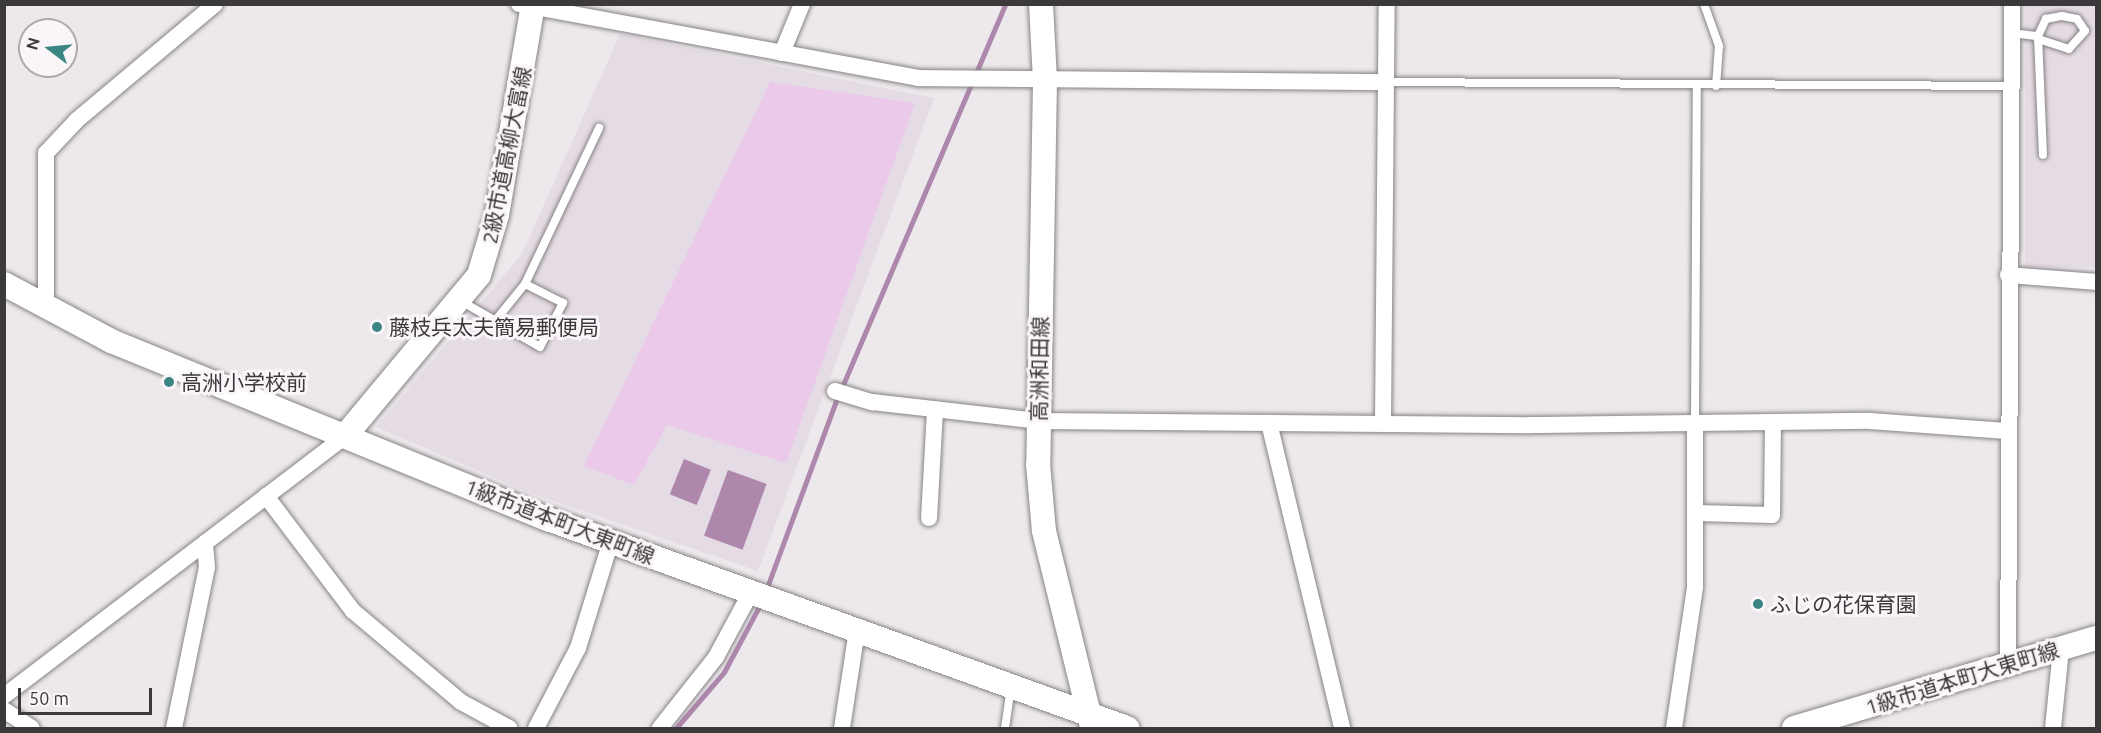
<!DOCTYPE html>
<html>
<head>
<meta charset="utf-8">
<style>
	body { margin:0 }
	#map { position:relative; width:2101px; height:733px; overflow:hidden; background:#ece8eb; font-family:Ubuntu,"Noto Sans JP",sans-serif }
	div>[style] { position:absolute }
	.built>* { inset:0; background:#e5dbe4; transform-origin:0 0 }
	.green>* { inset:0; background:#ebc9ea }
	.water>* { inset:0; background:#ad87ac; transform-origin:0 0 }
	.stream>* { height:5px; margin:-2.5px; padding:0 2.5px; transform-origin:2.5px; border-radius:2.5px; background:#ad87ac }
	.roads { filter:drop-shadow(0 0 2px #878387) drop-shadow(0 0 2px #878387) }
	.lane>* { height:8px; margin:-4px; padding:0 4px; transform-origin:4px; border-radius:4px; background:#fff }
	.street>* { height:16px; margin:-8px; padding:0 8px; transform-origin:8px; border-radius:8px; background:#fff }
	.secondary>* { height:24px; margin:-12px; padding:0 12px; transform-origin:12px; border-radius:12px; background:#fff }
	.dots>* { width:16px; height:16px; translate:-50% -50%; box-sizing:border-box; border:3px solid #f9f5f9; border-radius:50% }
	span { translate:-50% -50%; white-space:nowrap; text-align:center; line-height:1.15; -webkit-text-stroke:6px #f9f5f9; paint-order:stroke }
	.street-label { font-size:21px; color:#3b393b }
	.poi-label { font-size:21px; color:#3b393b }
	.left { translate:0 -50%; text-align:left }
	.frame { position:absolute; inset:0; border:6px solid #3b393b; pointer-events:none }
	.north { position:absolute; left:18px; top:18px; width:60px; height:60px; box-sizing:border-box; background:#f9f5f9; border:2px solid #adaaad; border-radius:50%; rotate:286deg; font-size:16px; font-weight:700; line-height:24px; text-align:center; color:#3b393b }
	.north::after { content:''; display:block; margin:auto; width:21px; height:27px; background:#3c8585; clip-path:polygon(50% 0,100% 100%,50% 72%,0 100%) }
	.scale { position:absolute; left:18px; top:688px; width:134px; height:27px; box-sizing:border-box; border:3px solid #3b393b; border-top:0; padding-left:8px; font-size:18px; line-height:21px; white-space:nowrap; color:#3b393b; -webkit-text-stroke:4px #f9f5f9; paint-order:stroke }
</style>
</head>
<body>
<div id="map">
	<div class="built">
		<i style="left:2025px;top:5px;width:71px;height:262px"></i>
		<i style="clip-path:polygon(620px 34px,934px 98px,758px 571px,530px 493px,376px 427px,522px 254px)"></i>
	</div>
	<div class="green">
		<i style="clip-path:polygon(770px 82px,915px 103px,786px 463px,667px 425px,634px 485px,584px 466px)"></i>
	</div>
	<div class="water">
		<i style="left:684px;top:459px;width:29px;height:38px;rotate:22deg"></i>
		<i style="left:728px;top:470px;width:41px;height:70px;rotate:20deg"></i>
	</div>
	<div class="stream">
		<i style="left:766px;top:590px;width:202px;rotate:-69.7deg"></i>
		<i style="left:836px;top:401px;width:431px;rotate:-66.9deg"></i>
		<i style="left:676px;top:728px;width:74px;rotate:-49.4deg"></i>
		<i style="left:724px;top:672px;width:81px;rotate:-61.8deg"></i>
	</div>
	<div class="roads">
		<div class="lane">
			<i style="left:1704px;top:4px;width:45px;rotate:70.3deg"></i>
			<i style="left:1719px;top:46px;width:40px;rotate:94.3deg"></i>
			<i style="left:2012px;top:33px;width:26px;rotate:7deg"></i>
			<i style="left:2038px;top:36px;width:119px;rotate:87.6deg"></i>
			<i style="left:2038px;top:36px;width:19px;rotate:-65deg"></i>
			<i style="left:2046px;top:19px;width:16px;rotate:-11deg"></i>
			<i style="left:2062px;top:16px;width:15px;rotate:11deg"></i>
			<i style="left:2077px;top:19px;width:14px;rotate:56deg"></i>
			<i style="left:2085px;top:31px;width:24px;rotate:132deg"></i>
			<i style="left:2069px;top:49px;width:33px;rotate:-162deg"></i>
			<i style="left:1387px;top:82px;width:625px;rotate:0.37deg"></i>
			<i style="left:461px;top:301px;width:39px;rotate:30deg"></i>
			<i style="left:495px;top:321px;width:48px;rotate:-51deg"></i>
			<i style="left:525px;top:284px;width:173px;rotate:-64.6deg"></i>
			<i style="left:495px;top:321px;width:52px;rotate:30deg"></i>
			<i style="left:540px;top:347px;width:50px;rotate:-62.4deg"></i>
			<i style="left:563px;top:303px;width:42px;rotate:-153.4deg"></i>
			<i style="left:1695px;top:424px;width:338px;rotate:-89.7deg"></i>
			<i style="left:1005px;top:728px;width:41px;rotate:-81.7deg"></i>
		</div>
		<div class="street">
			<i style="left:519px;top:4px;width:406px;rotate:10.5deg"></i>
			<i style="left:918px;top:78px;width:469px;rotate:0.5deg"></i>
			<i style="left:782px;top:53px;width:53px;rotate:-67.8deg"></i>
			<i style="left:2008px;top:275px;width:88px;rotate:4.5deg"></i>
			<i style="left:46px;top:305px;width:152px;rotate:-90deg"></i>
			<i style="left:46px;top:153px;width:45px;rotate:-46.8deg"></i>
			<i style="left:77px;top:120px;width:180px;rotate:-40deg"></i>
			<i style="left:835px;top:391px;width:39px;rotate:17deg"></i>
			<i style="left:872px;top:402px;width:167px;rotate:6.5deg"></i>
			<i style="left:1038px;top:421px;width:493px;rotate:0.5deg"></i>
			<i style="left:1531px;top:425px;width:339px;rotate:-0.7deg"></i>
			<i style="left:1870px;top:421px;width:137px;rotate:4.2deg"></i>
			<i style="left:1269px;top:423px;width:314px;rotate:76.5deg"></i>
			<i style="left:1383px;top:423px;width:419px;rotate:-89.5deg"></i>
			<i style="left:266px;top:496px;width:144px;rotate:52.9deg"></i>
			<i style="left:353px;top:611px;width:141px;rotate:40.1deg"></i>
			<i style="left:461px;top:702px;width:55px;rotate:28.4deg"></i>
			<i style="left:1697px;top:513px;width:75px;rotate:1.5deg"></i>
			<i style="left:1772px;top:515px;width:91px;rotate:-89.4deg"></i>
			<i style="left:929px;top:518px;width:109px;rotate:-86.8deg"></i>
			<i style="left:2008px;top:665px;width:661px;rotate:-89.65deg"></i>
			<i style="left:4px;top:696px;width:429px;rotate:-37.3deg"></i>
			<i style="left:4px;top:710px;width:33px;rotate:33deg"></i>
			<i style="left:174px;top:728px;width:164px;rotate:-78.4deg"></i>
			<i style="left:207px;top:567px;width:24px;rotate:-95deg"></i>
			<i style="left:536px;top:728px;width:90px;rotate:-62.3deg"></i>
			<i style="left:578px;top:648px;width:112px;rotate:-72.9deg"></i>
			<i style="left:660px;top:728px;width:90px;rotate:-51.7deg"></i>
			<i style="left:716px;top:657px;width:74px;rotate:-61.7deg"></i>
			<i style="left:842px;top:728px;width:99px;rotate:-81.3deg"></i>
			<i style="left:1674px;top:728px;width:143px;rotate:-81.5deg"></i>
			<i style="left:1695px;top:587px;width:163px;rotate:-90deg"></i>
			<i style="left:2053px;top:728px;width:79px;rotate:-84.2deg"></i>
		</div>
		<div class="secondary">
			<i style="left:1041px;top:4px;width:76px;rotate:87deg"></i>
			<i style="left:1045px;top:80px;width:384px;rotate:91deg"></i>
			<i style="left:1038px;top:464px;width:67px;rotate:84.9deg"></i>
			<i style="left:1044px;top:531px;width:201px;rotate:76.2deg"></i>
			<i style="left:4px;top:284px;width:121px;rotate:28deg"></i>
			<i style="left:111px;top:341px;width:472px;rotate:22.2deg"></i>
			<i style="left:548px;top:519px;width:616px;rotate:19.85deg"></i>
			<i style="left:345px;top:436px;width:209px;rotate:-50.2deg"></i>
			<i style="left:479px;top:275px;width:63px;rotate:-73.3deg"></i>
			<i style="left:497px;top:215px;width:214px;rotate:-80.3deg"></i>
			<i style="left:1794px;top:728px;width:315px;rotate:-16.6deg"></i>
		</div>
	</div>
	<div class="dots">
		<i style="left:377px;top:327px;background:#3c8585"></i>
		<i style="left:169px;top:382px;background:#3c8585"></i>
		<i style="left:1758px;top:604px;background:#3c8585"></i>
	</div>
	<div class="street-label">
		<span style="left:506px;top:155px;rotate:-79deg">2級市道高柳大富線</span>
		<span style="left:1039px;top:369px;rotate:-89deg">高洲和田線</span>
		<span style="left:560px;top:521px;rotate:21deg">1級市道本町大東町線</span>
		<span style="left:1962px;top:678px;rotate:-17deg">1級市道本町大東町線</span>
	</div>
	<div class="poi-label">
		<span class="left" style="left:389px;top:327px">藤枝兵太夫簡易郵便局</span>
		<span class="left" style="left:181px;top:382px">高洲小学校前</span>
		<span class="left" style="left:1770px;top:604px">ふじの花保育園</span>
	</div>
	<div class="frame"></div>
	<div class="north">N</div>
	<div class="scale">50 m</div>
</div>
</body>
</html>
